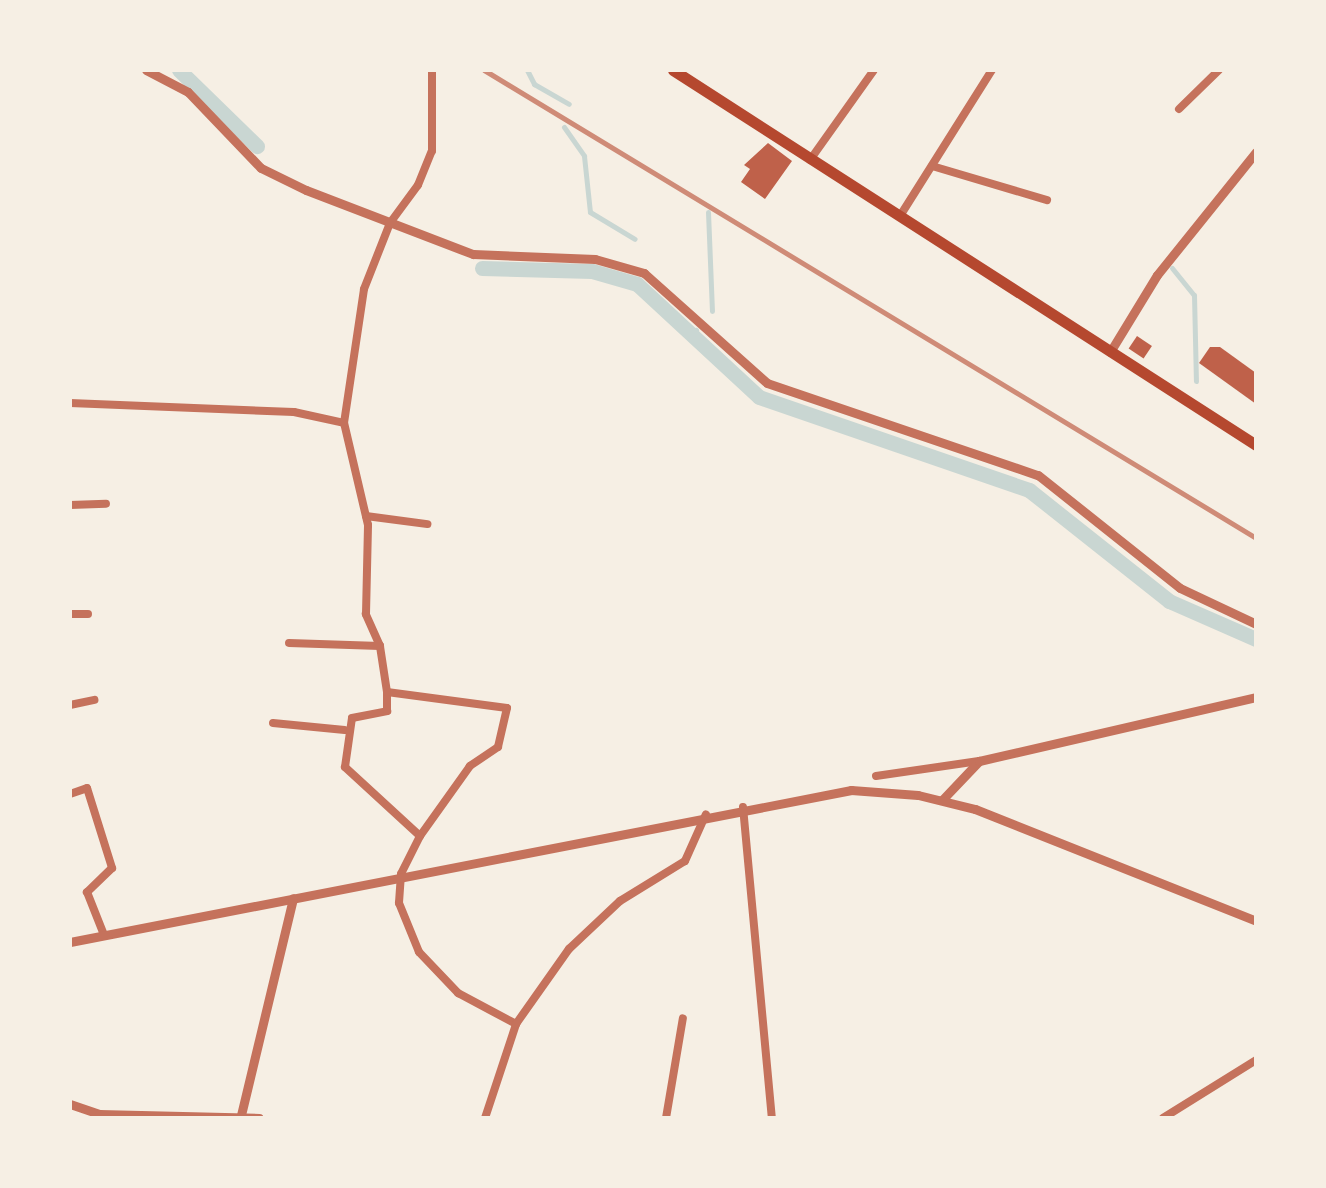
<!DOCTYPE html>
<html>
<head>
<meta charset="utf-8">
<style>
	body { margin:0 }
	#map { position:relative; width:1326px; height:1188px; overflow:hidden; background:#f6efe4; font-family:Signika,sans-serif }
	div>[style] { position:absolute }
	.stream>* { height:5px; margin:-2.5px; padding:0 2.5px; transform-origin:2.5px; border-radius:2.5px; background:#c9d6d2 }
	.canal>* { height:15px; margin:-7.5px; padding:0 7.5px; transform-origin:7.5px; border-radius:7.5px; background:#c9d6d2 }
	.building>* { inset:0; background:#bf614a; transform-origin:0 0 }
	.minor>* { height:8px; margin:-4px; padding:0 4px; transform-origin:4px; border-radius:4px; background:#c5725c }
	.tertiary>* { height:9px; margin:-4.5px; padding:0 4.5px; transform-origin:4.5px; border-radius:4.5px; background:#c5725c }
	.primary>* { height:11px; margin:-5.5px; padding:0 5.5px; transform-origin:5.5px; border-radius:5.5px; background:#b5482f }
	.rail>* { height:5px; margin:-2.5px; padding:0 2.5px; transform-origin:2.5px; border-radius:2.5px; background:#cf8b77 }
	span { translate:-50% -50%; white-space:nowrap; text-align:center; line-height:1.15; -webkit-text-stroke:10px #f6efe4; paint-order:stroke }
	.frame { position:absolute; inset:0; border:72px solid #f6efe4; pointer-events:none }
</style>
</head>
<body>
<div id="map">
	<div class="stream">
		<i style="left:527px;top:70px;width:16px;rotate:63deg"></i>
		<i style="left:534px;top:84px;width:40px;rotate:29.7deg"></i>
		<i style="left:564px;top:127px;width:35px;rotate:55deg"></i>
		<i style="left:584px;top:156px;width:56px;rotate:83.9deg"></i>
		<i style="left:590px;top:212px;width:52px;rotate:31deg"></i>
		<i style="left:708px;top:212px;width:99px;rotate:87.7deg"></i>
		<i style="left:1172px;top:268px;width:35px;rotate:51deg"></i>
		<i style="left:1194px;top:295px;width:86px;rotate:88.7deg"></i>
		<i style="left:693px;top:334px;width:5px;rotate:-53deg"></i>
	</div>
	<div class="canal">
		<i style="left:179px;top:70px;width:109px;rotate:44.3deg"></i>
		<i style="left:482px;top:268px;width:110px;rotate:1.6deg"></i>
		<i style="left:592px;top:271px;width:47px;rotate:16.1deg"></i>
		<i style="left:637px;top:284px;width:166px;rotate:42.8deg"></i>
		<i style="left:759px;top:397px;width:286px;rotate:19deg"></i>
		<i style="left:1029px;top:490px;width:179px;rotate:38.4deg"></i>
		<i style="left:1169px;top:601px;width:95px;rotate:23.6deg"></i>
	</div>
	<div class="building">
		<i style="clip-path:polygon(768px 143px,792px 161px,765px 199px,741px 182px,750px 169px,744px 165px)"></i>
		<i style="left:1137px;top:336px;width:18px;height:15px;rotate:34deg"></i>
		<i style="clip-path:polygon(1210px 347px,1220px 347px,1256px 373px,1256px 404px,1199px 363px)"></i>
	</div>
	<div class="minor">
		<i style="left:1179px;top:109px;width:56px;rotate:-44.3deg"></i>
		<i style="left:810px;top:160px;width:110px;rotate:-54.6deg"></i>
		<i style="left:932px;top:166px;width:120px;rotate:16.5deg"></i>
		<i style="left:900px;top:216px;width:173px;rotate:-57.8deg"></i>
		<i style="left:70px;top:403px;width:224px;rotate:2.3deg"></i>
		<i style="left:294px;top:412px;width:51px;rotate:12.4deg"></i>
		<i style="left:70px;top:505px;width:36px;rotate:-2deg"></i>
		<i style="left:366px;top:516px;width:62px;rotate:7.5deg"></i>
		<i style="left:70px;top:614px;width:18px"></i>
		<i style="left:289px;top:643px;width:91px;rotate:1.9deg"></i>
		<i style="left:387px;top:692px;width:121px;rotate:7.6deg"></i>
		<i style="left:507px;top:708px;width:40px;rotate:103deg"></i>
		<i style="left:498px;top:747px;width:34px;rotate:146deg"></i>
		<i style="left:470px;top:766px;width:86px;rotate:125.5deg"></i>
		<i style="left:420px;top:836px;width:42px;rotate:116.6deg"></i>
		<i style="left:401px;top:874px;width:29px;rotate:94deg"></i>
		<i style="left:399px;top:903px;width:53px;rotate:67.8deg"></i>
		<i style="left:419px;top:952px;width:57px;rotate:46.4deg"></i>
		<i style="left:458px;top:993px;width:66px;rotate:28.1deg"></i>
		<i style="left:70px;top:705px;width:25px;rotate:-12deg"></i>
		<i style="left:273px;top:723px;width:72px;rotate:5.6deg"></i>
		<i style="left:876px;top:776px;width:104px;rotate:-8.3deg"></i>
		<i style="left:70px;top:794px;width:18px;rotate:-19deg"></i>
		<i style="left:87px;top:788px;width:84px;rotate:72.6deg"></i>
		<i style="left:112px;top:868px;width:35px;rotate:136deg"></i>
		<i style="left:87px;top:892px;width:46px;rotate:68.4deg"></i>
		<i style="left:743px;top:807px;width:312px;rotate:84.7deg"></i>
		<i style="left:420px;top:836px;width:102px;rotate:-137.4deg"></i>
		<i style="left:345px;top:767px;width:49px;rotate:-81.9deg"></i>
		<i style="left:352px;top:718px;width:36px;rotate:-11deg"></i>
		<i style="left:387px;top:711px;width:19px;rotate:-90deg"></i>
		<i style="left:387px;top:692px;width:47px;rotate:-98.7deg"></i>
		<i style="left:380px;top:646px;width:35px;rotate:-114deg"></i>
		<i style="left:366px;top:614px;width:89px;rotate:-88.7deg"></i>
		<i style="left:368px;top:525px;width:105px;rotate:-103.2deg"></i>
		<i style="left:344px;top:423px;width:135px;rotate:-81.5deg"></i>
		<i style="left:364px;top:289px;width:71px;rotate:-68.5deg"></i>
		<i style="left:390px;top:223px;width:47px;rotate:-53.6deg"></i>
		<i style="left:418px;top:185px;width:37px;rotate:-68deg"></i>
		<i style="left:432px;top:151px;width:81px;rotate:-90deg"></i>
		<i style="left:485px;top:1118px;width:99px;rotate:-71.7deg"></i>
		<i style="left:516px;top:1024px;width:92px;rotate:-54.8deg"></i>
		<i style="left:569px;top:949px;width:70px;rotate:-43.3deg"></i>
		<i style="left:620px;top:901px;width:76px;rotate:-31.6deg"></i>
		<i style="left:685px;top:861px;width:51px;rotate:-65.9deg"></i>
		<i style="left:666px;top:1118px;width:101px;rotate:-80.4deg"></i>
		<i style="left:1163px;top:1118px;width:110px;rotate:-31.9deg"></i>
	</div>
	<div class="tertiary">
		<i style="left:146px;top:70px;width:47px;rotate:27.6deg"></i>
		<i style="left:188px;top:92px;width:105px;rotate:46.2deg"></i>
		<i style="left:261px;top:168px;width:50px;rotate:26.1deg"></i>
		<i style="left:306px;top:190px;width:179px;rotate:21deg"></i>
		<i style="left:473px;top:254px;width:122px;rotate:2.3deg"></i>
		<i style="left:595px;top:259px;width:51px;rotate:15.9deg"></i>
		<i style="left:644px;top:273px;width:165px;rotate:41.8deg"></i>
		<i style="left:767px;top:383px;width:286px;rotate:18.8deg"></i>
		<i style="left:1038px;top:475px;width:181px;rotate:38.5deg"></i>
		<i style="left:1180px;top:588px;width:84px;rotate:25.3deg"></i>
		<i style="left:1110px;top:352px;width:90px;rotate:-58.6deg"></i>
		<i style="left:1157px;top:275px;width:158px;rotate:-51.2deg"></i>
		<i style="left:942px;top:800px;width:54px;rotate:-46.5deg"></i>
		<i style="left:979px;top:761px;width:284px;rotate:-13deg"></i>
		<i style="left:70px;top:942px;width:796px;rotate:-11.01deg"></i>
		<i style="left:851px;top:790px;width:67px;rotate:4.3deg"></i>
		<i style="left:918px;top:795px;width:59px;rotate:13.8deg"></i>
		<i style="left:975px;top:809px;width:302px;rotate:21.7deg"></i>
		<i style="left:70px;top:1104px;width:31px;rotate:19deg"></i>
		<i style="left:99px;top:1114px;width:160px;rotate:1.4deg"></i>
		<i style="left:241px;top:1115px;width:223px;rotate:-76.5deg"></i>
	</div>
	<div class="primary">
		<i style="left:673px;top:70px;width:693px;rotate:32.75deg"></i>
	</div>
	<div class="rail">
		<i style="left:484px;top:70px;width:903px;rotate:31.22deg"></i>
	</div>
	<div class="frame"></div>
</div>
</body>
</html>
